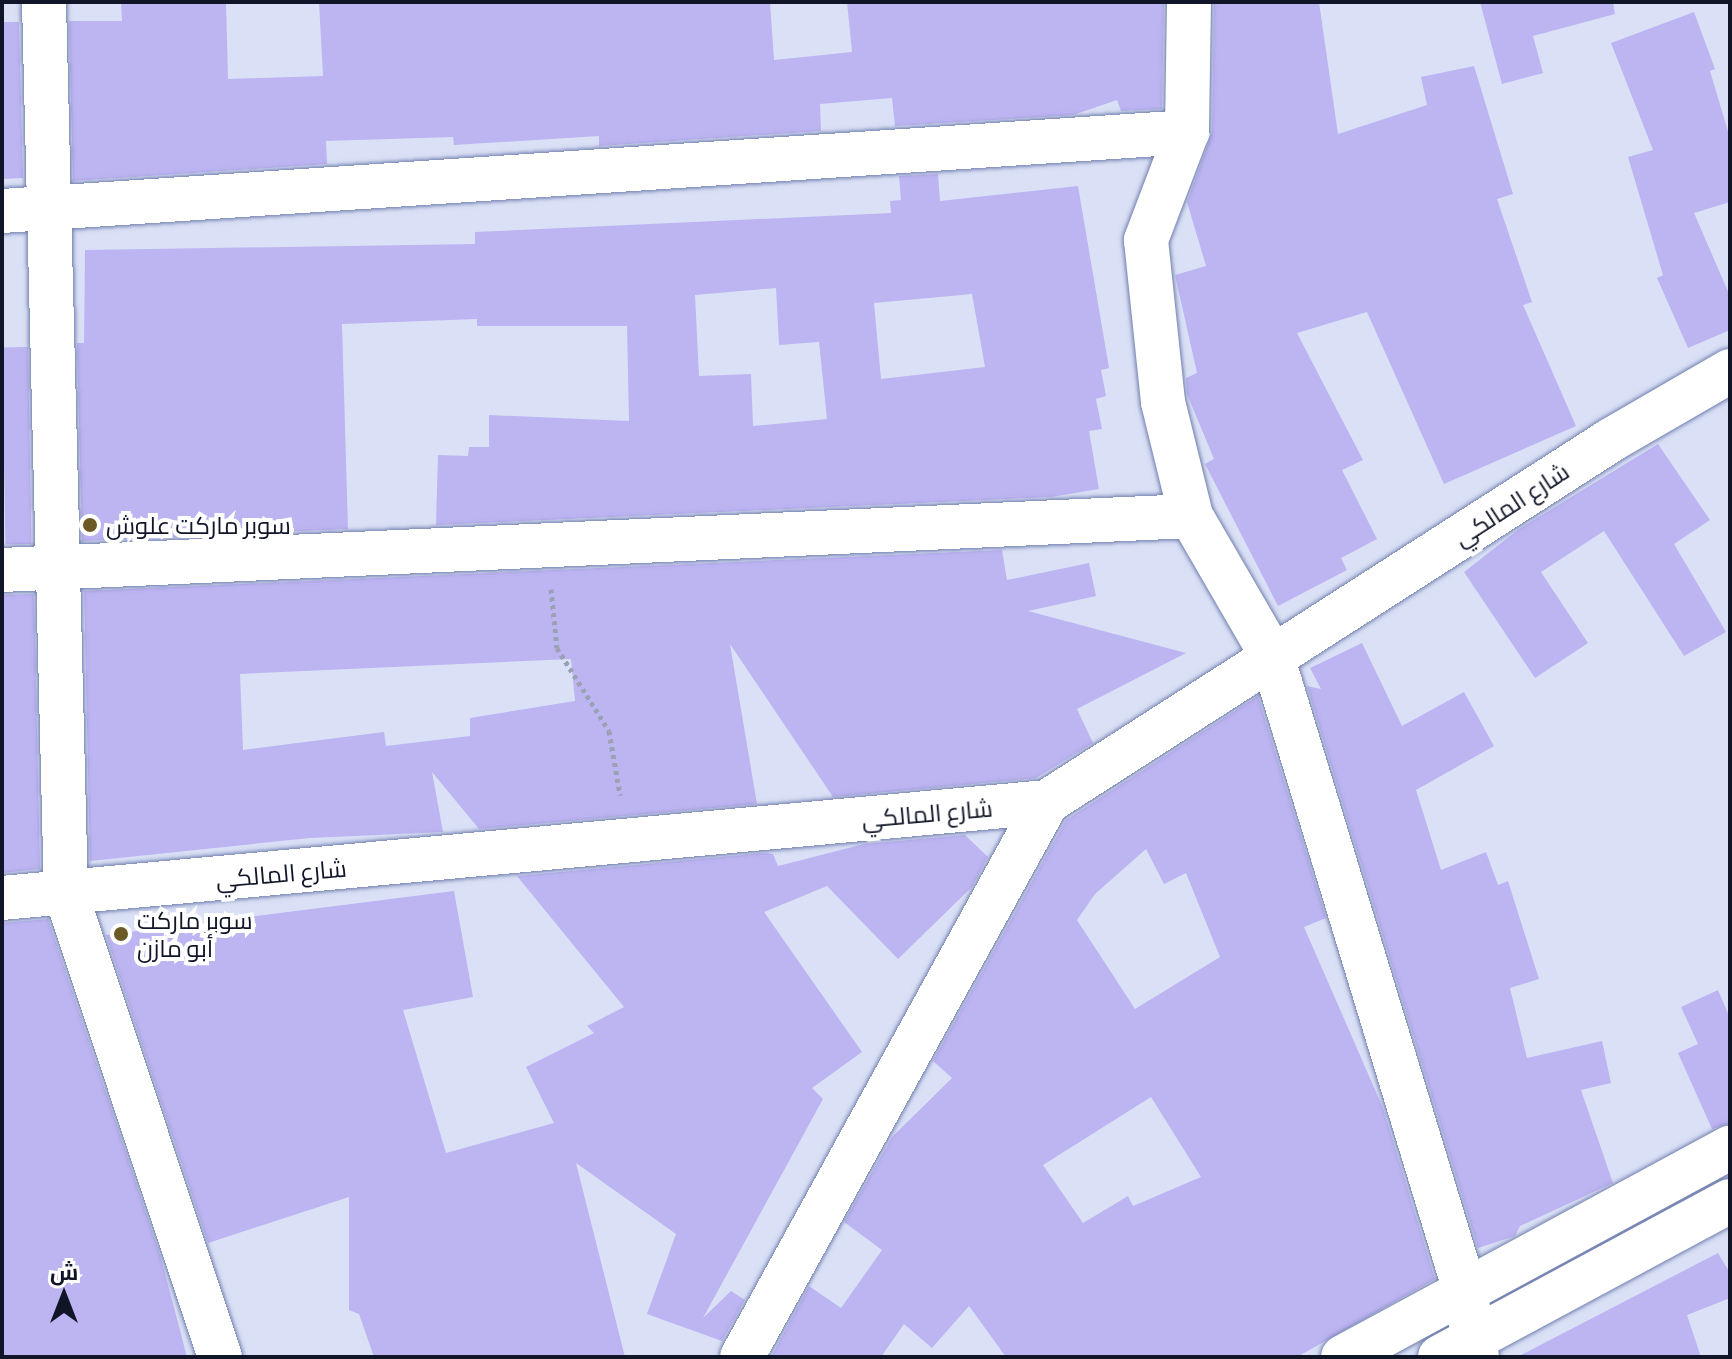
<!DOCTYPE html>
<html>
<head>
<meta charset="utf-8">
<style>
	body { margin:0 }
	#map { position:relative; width:1732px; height:1359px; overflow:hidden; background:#dae1f6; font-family:Barlow,Cairo,sans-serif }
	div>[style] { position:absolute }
	.building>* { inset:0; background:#bdb4f2; transform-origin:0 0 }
	.path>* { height:5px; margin-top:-2.5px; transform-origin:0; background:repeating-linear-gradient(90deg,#9ba1b5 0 4px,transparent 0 8px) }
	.roads { filter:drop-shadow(0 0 2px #707eae) drop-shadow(0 0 2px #707eae) }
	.minor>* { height:44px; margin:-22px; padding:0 22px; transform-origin:22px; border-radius:22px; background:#fff }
	.dots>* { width:22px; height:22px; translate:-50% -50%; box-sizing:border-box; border:4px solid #fff; border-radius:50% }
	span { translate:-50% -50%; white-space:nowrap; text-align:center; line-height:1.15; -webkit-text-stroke:8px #fff; paint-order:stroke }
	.street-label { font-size:24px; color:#101527 }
	.poi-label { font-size:24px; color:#101527 }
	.left { translate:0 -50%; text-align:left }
	.frame { position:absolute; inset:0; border:4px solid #101527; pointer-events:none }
	.north { position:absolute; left:24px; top:1255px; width:80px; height:80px; -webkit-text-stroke:6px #fff; paint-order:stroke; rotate:0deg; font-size:22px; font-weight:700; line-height:32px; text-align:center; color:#101527 }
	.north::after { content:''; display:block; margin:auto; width:28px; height:36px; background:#101527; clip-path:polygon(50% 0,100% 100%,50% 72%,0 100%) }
</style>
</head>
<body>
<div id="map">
	<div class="building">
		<i style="clip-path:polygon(121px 2px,226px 2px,228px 79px,323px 76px,319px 2px,770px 2px,774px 60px,852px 52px,847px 2px,1164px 2px,1162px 109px,1121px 111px,1117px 100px,1073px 115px,895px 126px,892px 98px,820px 104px,821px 131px,599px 146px,599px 136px,454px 145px,453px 137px,326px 141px,327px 164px,73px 181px,69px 21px,122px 21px)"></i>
		<i style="clip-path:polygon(1214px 2px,1319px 2px,1338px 134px,1427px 105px,1421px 77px,1474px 66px,1513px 194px,1497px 199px,1532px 302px,1523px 305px,1576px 426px,1444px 484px,1367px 312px,1297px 333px,1363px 460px,1342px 470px,1377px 539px,1341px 558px,1347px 570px,1278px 606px,1205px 464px,1214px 459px,1187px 394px,1186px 378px,1197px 373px,1175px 275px,1206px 266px,1187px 202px,1212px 133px)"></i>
		<i style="clip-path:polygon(1480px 2px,1613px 2px,1615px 14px,1533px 36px,1543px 73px,1502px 84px)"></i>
		<i style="clip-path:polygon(1694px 12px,1715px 69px,1710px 71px,1730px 138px,1730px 202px,1694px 213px,1730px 296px,1730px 330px,1688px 348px,1657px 278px,1663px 275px,1628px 157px,1653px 150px,1611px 43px)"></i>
		<i style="clip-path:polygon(2px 22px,19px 22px,23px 178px,2px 179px)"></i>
		<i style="clip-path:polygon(evenodd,938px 174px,940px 201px,1078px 186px,1109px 368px,1101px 370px,1106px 396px,1096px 399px,1102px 429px,1089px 431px,1099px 489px,1051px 497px,436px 525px,438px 455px,468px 456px,469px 447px,489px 447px,489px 415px,629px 421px,627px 326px,477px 326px,477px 319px,342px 324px,348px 529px,82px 541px,77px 343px,84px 343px,85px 250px,475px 244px,475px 232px,891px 213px,890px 201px,901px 200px,899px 176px,938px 174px,776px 288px,779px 345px,819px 342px,827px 419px,753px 426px,751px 374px,699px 376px,695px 295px,776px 288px,938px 174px,972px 294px,985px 367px,881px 379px,874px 303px,972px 294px)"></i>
		<i style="left:28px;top:347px;width:197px;height:26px;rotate:89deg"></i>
		<i style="clip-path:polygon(1658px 444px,1710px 520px,1674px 544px,1726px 632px,1684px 656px,1604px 531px,1541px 572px,1588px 643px,1535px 678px,1464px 572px,1519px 529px)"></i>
		<i style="clip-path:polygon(evenodd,1002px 550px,1007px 580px,1089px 563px,1096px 596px,1028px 611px,1186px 653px,1077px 709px,1093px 743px,1036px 778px,833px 797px,730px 644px,757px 804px,479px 829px,432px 772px,443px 832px,310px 838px,90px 861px,84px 591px,1002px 550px,571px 659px,575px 701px,470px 718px,470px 736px,386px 746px,384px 732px,243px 750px,240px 674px,571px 659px)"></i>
		<i style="clip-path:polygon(34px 594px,40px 869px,2px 873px,2px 595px)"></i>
		<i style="clip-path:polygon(1362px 643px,1402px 726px,1464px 692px,1494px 746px,1416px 790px,1441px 870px,1486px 852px,1498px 885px,1508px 881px,1539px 979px,1510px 988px,1527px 1058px,1602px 1041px,1611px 1083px,1581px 1090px,1613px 1183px,1520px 1226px,1515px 1236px,1478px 1248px,1307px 686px,1321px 689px,1310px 668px)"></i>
		<i style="clip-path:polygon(evenodd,1258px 696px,1326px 918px,1304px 927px,1383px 1108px,1435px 1279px,1297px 1357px,1006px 1357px,969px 1306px,932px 1348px,904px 1324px,881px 1357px,771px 1357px,809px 1286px,841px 1308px,882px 1250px,844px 1222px,892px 1137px,952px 1078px,933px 1061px,1066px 820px,1258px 696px,1146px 849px,1164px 884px,1186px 873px,1220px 957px,1135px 1009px,1077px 920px,1095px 894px,1146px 849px,1258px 696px,1151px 1097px,1201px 1177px,1133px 1206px,1128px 1196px,1083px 1223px,1043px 1165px,1151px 1097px)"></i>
		<i style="clip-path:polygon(965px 835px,988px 857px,972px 887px,898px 959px,827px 886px,764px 912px,862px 1052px,812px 1088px,823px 1099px,703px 1318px,731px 1291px,745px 1300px,722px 1341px,647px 1314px,676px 1234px,576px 1163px,625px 1357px,374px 1357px,359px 1314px,349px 1310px,349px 1197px,208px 1243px,106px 935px,454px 891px,473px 997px,403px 1010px,446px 1153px,554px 1123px,526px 1067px,594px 1033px,587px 1026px,624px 1007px,517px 876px,765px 853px,773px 854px,778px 866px,864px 844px)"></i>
		<i style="clip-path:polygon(48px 919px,161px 1258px,187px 1357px,2px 1357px,2px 923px)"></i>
		<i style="clip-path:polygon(1718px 990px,1730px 1018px,1730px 1123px,1712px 1129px,1678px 1053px,1698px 1044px,1681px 1007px)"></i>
		<i style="clip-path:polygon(1718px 1253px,1730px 1273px,1730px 1298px,1687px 1315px,1701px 1357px,1517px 1357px)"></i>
	</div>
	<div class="path">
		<i style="left:551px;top:589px;width:59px;rotate:84.2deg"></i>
		<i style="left:557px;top:648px;width:98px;rotate:57.9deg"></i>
		<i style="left:609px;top:731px;width:65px;rotate:80.2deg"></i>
	</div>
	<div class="roads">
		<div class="minor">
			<i style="left:44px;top:2px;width:892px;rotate:88.59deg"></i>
			<i style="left:66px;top:894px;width:488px;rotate:71.6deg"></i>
			<i style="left:1189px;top:2px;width:130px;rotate:90.9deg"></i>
			<i style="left:1187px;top:132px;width:116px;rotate:110.8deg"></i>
			<i style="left:1146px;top:240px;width:163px;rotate:84deg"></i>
			<i style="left:1163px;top:402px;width:117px;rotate:76.2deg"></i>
			<i style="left:1191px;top:516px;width:162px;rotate:59.9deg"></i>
			<i style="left:1272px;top:656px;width:664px;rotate:73.09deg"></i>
			<i style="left:1465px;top:1291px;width:67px;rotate:79.7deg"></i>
			<i style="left:2px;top:211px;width:1188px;rotate:-3.81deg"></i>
			<i style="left:2px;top:570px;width:1190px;rotate:-2.6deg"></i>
			<i style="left:2px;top:898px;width:1049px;rotate:-5.25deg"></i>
			<i style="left:1047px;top:802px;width:670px;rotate:-32.69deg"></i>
			<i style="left:1611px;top:440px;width:138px;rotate:-30.1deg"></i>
			<i style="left:742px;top:1357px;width:633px;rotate:-61.21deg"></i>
			<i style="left:1343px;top:1357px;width:440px;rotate:-28.4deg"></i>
			<i style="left:1440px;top:1357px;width:329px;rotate:-28.3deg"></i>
		</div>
	</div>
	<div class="dots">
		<i style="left:90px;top:525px;background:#6b5a28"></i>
		<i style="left:121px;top:934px;background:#6b5a28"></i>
	</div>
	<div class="street-label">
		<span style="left:1511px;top:504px;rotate:-33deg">شارع المالكي</span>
		<span style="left:927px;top:813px;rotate:-5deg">شارع المالكي</span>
		<span style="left:281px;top:873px;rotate:-5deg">شارع المالكي</span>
	</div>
	<div class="poi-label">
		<span class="left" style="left:106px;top:525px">سوبر ماركت علوش</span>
		<span class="left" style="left:137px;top:934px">سوبر ماركت<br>أبو مازن</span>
	</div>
	<div class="frame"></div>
	<div class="north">ش</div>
</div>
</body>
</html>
